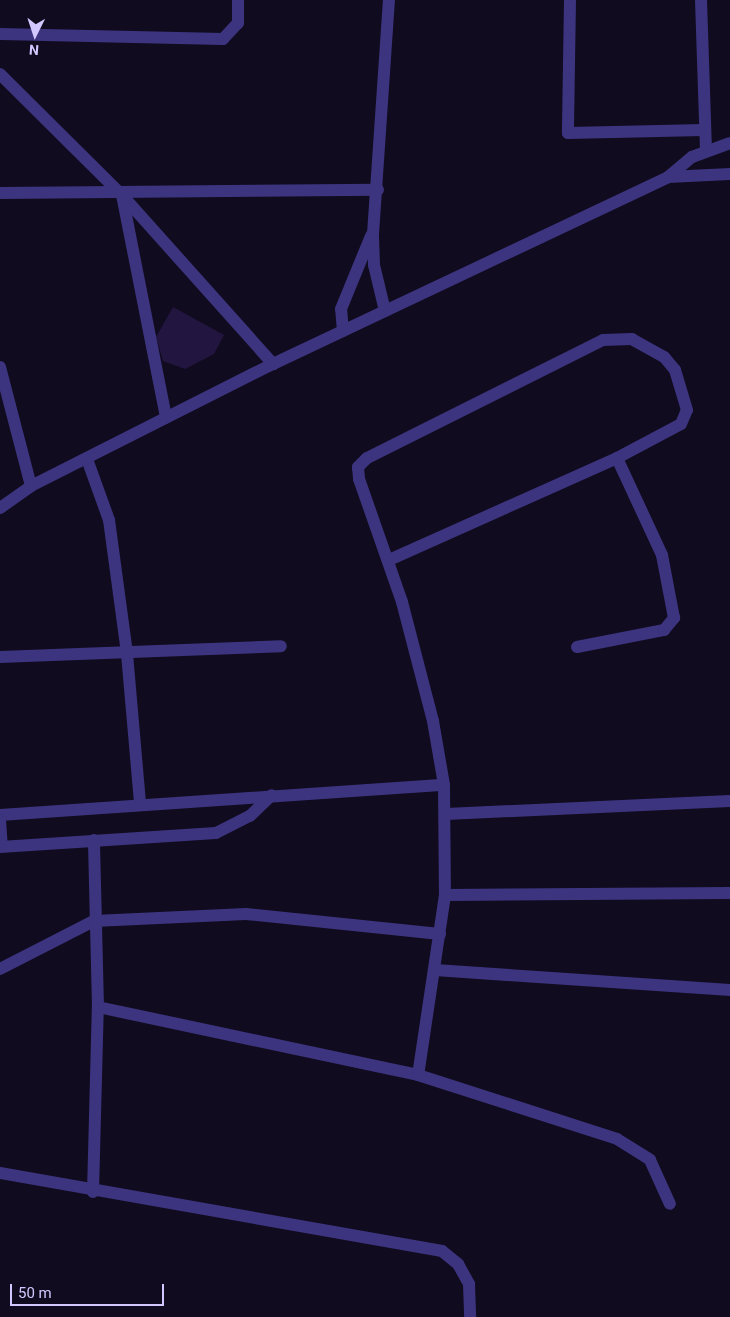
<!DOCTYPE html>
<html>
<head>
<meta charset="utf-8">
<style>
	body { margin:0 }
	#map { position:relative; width:730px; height:1317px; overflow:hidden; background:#100b1e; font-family:Roboto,sans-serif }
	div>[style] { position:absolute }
	.building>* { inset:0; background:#221640 }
	.minor>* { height:12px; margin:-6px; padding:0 6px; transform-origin:6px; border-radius:6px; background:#3c347f }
	.tertiary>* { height:12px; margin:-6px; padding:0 6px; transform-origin:6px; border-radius:6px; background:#3c347f }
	span { translate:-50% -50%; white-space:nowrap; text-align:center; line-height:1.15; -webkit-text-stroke:4px #100b1e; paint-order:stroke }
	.north { position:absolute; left:10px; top:10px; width:50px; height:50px; -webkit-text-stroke:4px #100b1e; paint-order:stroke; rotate:184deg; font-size:14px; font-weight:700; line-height:20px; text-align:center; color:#d2c8ff }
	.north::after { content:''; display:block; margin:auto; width:18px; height:22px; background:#d2c8ff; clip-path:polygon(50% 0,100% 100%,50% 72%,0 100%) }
	.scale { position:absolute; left:10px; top:1284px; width:154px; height:22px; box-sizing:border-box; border:2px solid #d2c8ff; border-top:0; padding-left:6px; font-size:15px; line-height:18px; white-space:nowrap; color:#d2c8ff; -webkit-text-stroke:4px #100b1e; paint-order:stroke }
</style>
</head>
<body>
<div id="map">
	<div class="building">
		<i style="clip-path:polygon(173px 307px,224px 335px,214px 354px,185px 369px,163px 361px,156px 337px)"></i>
	</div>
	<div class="minor">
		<i style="left:570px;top:0;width:133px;rotate:90.9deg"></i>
		<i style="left:568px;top:133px;width:136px;rotate:-1.3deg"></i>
		<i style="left:701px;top:0;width:151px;rotate:88.1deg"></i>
		<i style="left:0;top:34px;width:223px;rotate:1.3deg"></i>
		<i style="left:223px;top:39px;width:22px;rotate:-47deg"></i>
		<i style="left:238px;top:23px;width:23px;rotate:-90deg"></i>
		<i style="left:0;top:74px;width:172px;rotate:44.8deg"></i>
		<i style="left:122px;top:195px;width:227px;rotate:48.2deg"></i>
		<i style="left:0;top:193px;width:378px;rotate:-0.5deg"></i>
		<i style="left:122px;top:195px;width:227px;rotate:78.8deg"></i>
		<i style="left:385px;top:311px;width:47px;rotate:-103.4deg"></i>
		<i style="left:374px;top:265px;width:31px;rotate:-92deg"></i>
		<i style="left:373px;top:234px;width:235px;rotate:-86.1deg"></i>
		<i style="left:343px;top:331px;width:22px;rotate:-95deg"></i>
		<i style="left:341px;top:309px;width:79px;rotate:-67.7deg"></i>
		<i style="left:0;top:367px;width:123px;rotate:75.4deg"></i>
		<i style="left:87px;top:459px;width:65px;rotate:70.2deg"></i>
		<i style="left:109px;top:520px;width:135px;rotate:82.3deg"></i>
		<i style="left:127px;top:654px;width:151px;rotate:85deg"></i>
		<i style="left:389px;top:560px;width:250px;rotate:-24.1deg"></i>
		<i style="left:617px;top:458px;width:72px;rotate:-28deg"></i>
		<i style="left:681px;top:424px;width:15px;rotate:-67deg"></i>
		<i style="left:687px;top:410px;width:42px;rotate:-106.7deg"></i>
		<i style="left:675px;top:370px;width:17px;rotate:-130deg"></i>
		<i style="left:664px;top:357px;width:37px;rotate:-151deg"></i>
		<i style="left:632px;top:339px;width:29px;rotate:178deg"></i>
		<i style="left:603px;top:340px;width:264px;rotate:153.4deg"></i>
		<i style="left:367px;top:458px;width:13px;rotate:135deg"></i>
		<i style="left:358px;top:467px;width:12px;rotate:85deg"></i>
		<i style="left:359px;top:479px;width:130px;rotate:70.7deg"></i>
		<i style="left:402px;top:602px;width:123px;rotate:75.4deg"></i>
		<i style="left:433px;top:721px;width:65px;rotate:80.2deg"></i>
		<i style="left:444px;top:785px;width:110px;rotate:89.5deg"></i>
		<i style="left:445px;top:895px;width:182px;rotate:98.5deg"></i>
		<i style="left:577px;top:647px;width:89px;rotate:-11.1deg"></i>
		<i style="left:664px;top:630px;width:16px;rotate:-50deg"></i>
		<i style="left:674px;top:618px;width:64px;rotate:-100.8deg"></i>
		<i style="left:662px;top:555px;width:107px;rotate:-114.9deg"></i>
		<i style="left:0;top:657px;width:281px;rotate:-2.2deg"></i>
		<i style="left:446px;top:814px;width:284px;rotate:-2.6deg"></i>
		<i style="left:0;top:815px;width:445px;rotate:-3.9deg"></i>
		<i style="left:0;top:820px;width:26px;rotate:86deg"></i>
		<i style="left:0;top:847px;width:216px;rotate:-3.7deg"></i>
		<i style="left:216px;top:833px;width:38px;rotate:-27deg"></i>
		<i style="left:250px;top:816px;width:30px;rotate:-44deg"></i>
		<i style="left:445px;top:895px;width:285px;rotate:-0.4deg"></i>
		<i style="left:0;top:969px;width:106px;rotate:-27.1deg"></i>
		<i style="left:94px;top:921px;width:152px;rotate:-2.6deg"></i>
		<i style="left:246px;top:914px;width:195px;rotate:5.9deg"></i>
		<i style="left:435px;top:970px;width:296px;rotate:3.9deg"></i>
		<i style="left:98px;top:1007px;width:327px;rotate:12deg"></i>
		<i style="left:418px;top:1075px;width:209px;rotate:17.8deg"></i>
		<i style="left:617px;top:1139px;width:39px;rotate:32deg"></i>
		<i style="left:650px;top:1160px;width:48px;rotate:65.6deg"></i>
		<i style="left:0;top:1173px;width:449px;rotate:10deg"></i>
		<i style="left:442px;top:1251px;width:21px;rotate:39deg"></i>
		<i style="left:458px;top:1264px;width:23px;rotate:61deg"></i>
		<i style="left:469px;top:1284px;width:33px;rotate:88deg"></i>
		<i style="left:93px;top:1192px;width:185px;rotate:-88.5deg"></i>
		<i style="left:98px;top:1007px;width:167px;rotate:-91.4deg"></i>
	</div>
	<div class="tertiary">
		<i style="left:668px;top:177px;width:62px;rotate:-2.8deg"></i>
		<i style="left:0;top:508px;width:38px;rotate:-35deg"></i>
		<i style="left:31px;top:486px;width:271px;rotate:-26.8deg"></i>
		<i style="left:273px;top:364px;width:437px;rotate:-25.3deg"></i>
		<i style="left:668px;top:177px;width:31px;rotate:-40deg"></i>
		<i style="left:692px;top:157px;width:40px;rotate:-20.2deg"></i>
	</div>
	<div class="north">N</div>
	<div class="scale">50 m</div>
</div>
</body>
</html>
